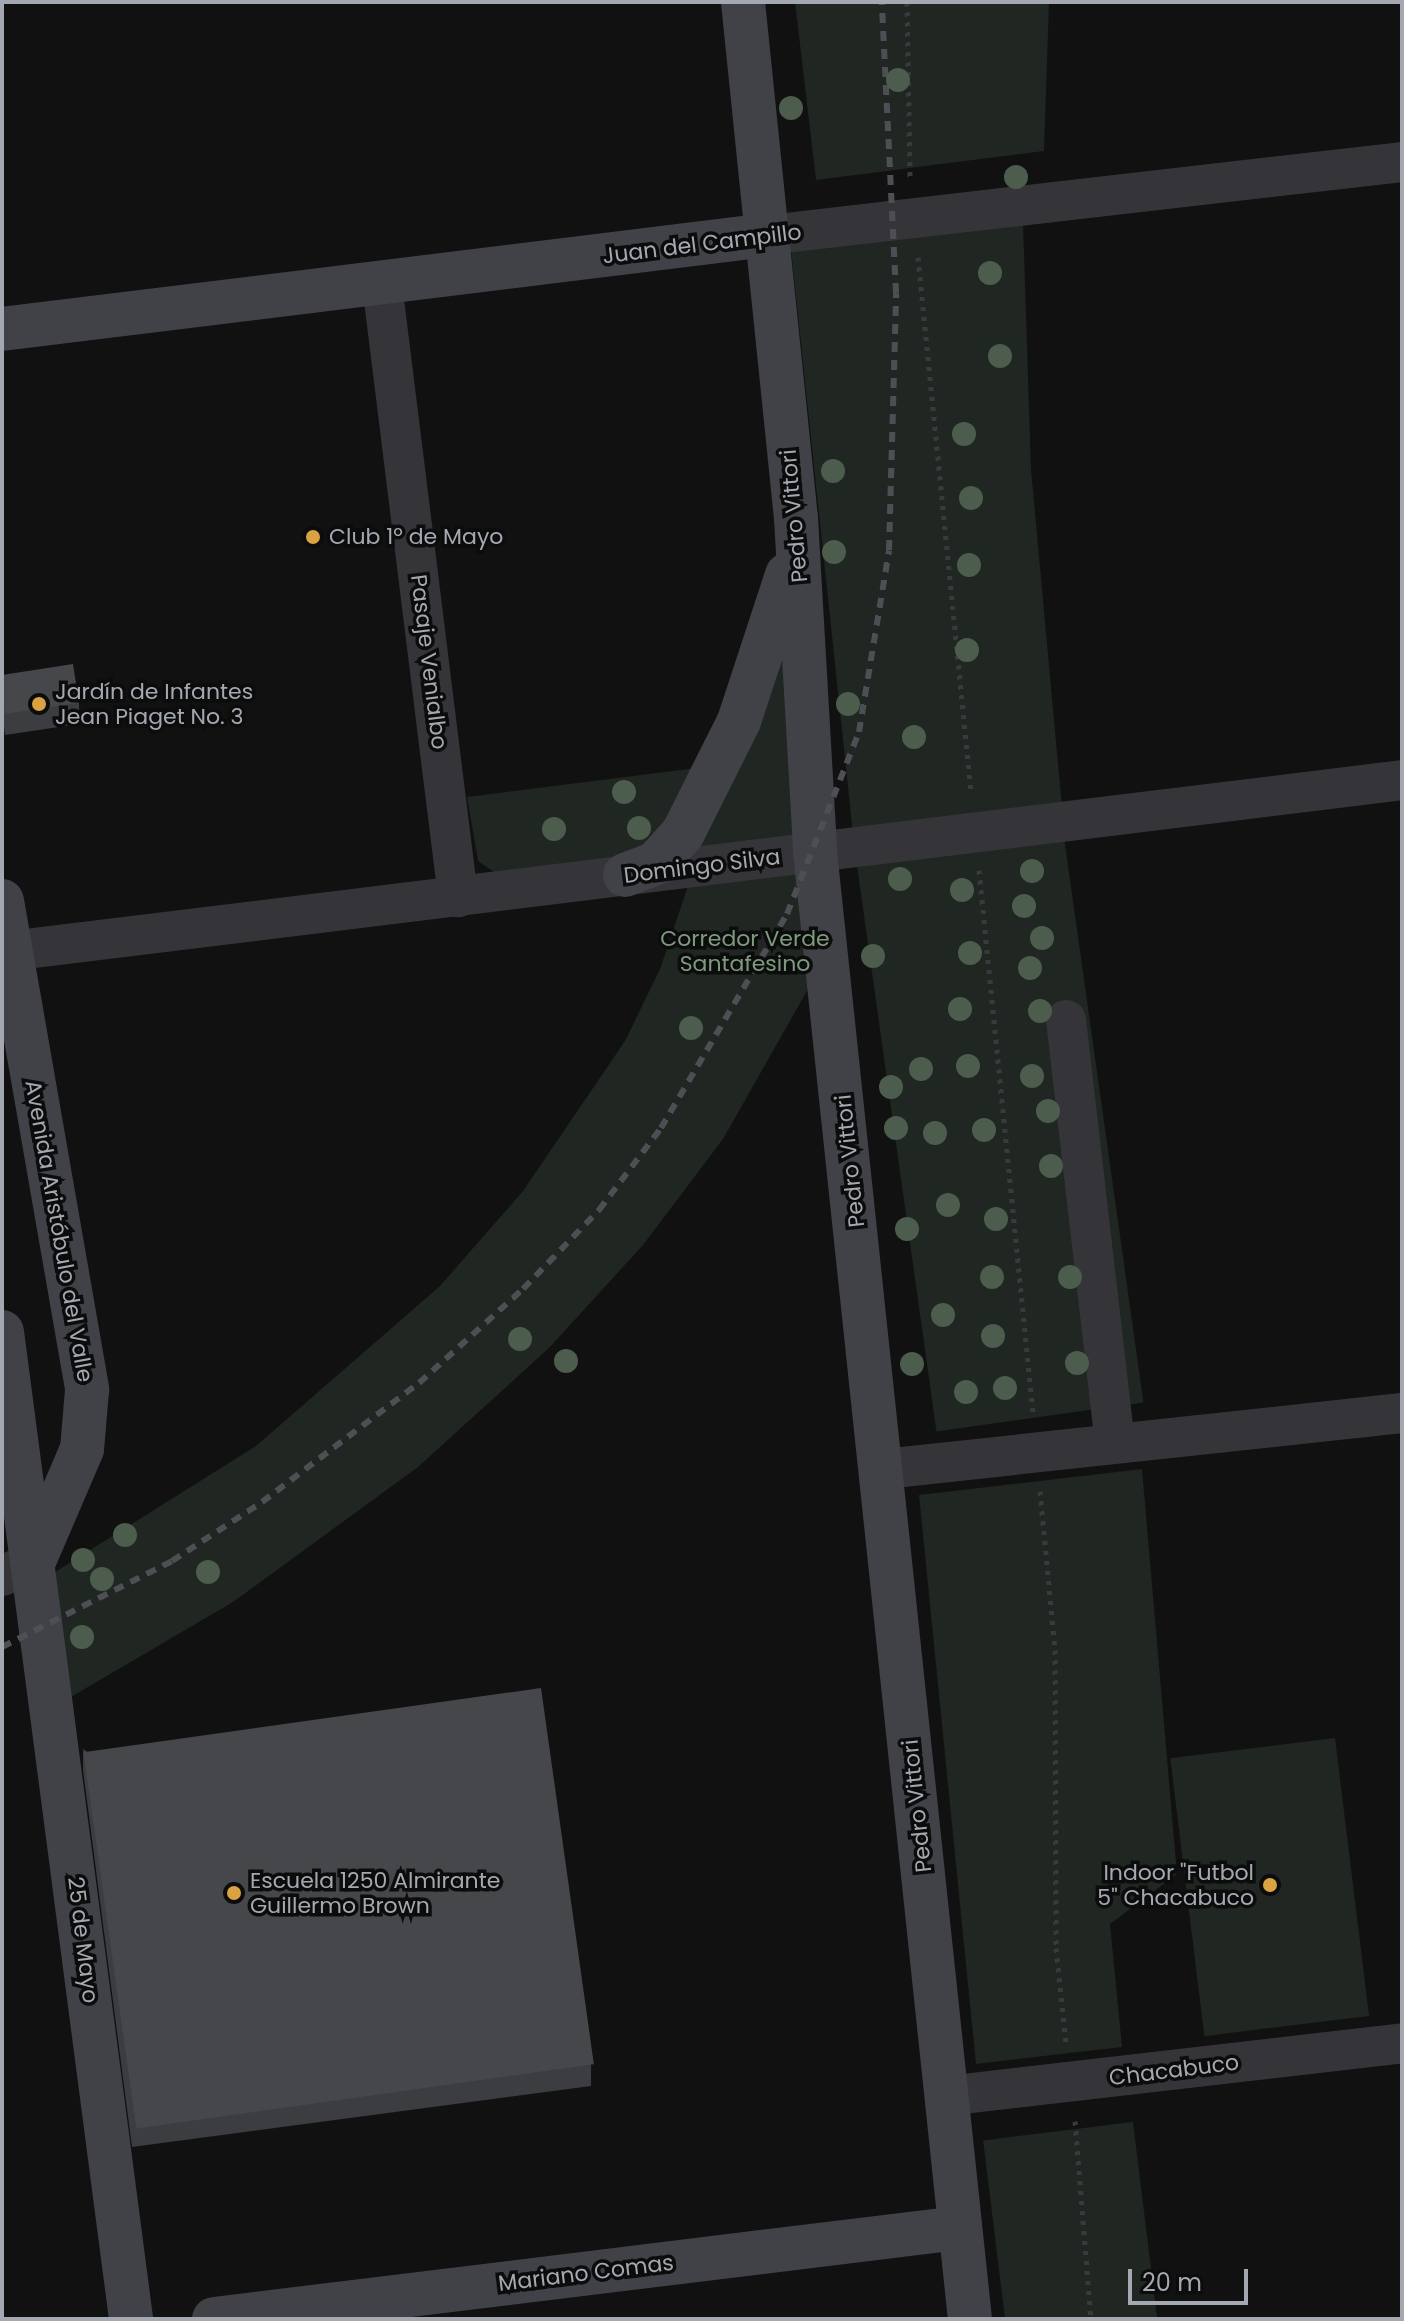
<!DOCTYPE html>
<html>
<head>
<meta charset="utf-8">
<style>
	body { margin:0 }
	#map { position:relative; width:1404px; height:2321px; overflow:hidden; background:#111112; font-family:Poppins,sans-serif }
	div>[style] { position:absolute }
	.green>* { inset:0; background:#202621; transform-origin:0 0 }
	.path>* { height:5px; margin-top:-2.5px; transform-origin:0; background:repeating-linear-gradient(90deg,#393a3e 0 4px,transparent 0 10px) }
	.street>* { height:40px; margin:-20px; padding:0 20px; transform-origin:20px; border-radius:20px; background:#353539 }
	.secondary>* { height:44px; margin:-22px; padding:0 22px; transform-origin:22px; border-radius:22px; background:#414247 }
	.rail>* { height:6px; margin-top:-3px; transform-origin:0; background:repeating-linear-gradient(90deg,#4e4f54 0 10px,transparent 0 18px) }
	.trees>* { width:24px; height:24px; margin:-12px; border-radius:50%; background:#4c5c4d }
	.wall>* { inset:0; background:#3b3d40 }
	.building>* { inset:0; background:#45474a; transform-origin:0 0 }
	.dots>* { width:22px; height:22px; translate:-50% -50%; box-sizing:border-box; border:4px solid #0c0c0d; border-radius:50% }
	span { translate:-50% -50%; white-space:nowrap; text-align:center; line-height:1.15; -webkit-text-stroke:7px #0c0c0d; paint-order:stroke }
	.street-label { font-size:22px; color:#a4a9b1 }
	.poi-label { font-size:22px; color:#a4a9b1 }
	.left { translate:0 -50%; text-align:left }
	.right { translate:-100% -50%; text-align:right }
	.park-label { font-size:22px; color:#7d9a7e }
	.frame { position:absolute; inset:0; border:4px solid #a4a9b1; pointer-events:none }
	.scale { position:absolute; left:1128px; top:2269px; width:120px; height:36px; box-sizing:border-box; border:4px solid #a4a9b1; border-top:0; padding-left:10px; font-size:24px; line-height:28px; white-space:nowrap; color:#a4a9b1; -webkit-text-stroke:6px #0c0c0d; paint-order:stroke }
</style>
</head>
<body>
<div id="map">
	<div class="green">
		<i style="clip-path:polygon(795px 2px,1049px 2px,1044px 151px,816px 180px)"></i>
		<i style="clip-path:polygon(1023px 222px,1031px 469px,1062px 807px,853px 834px,791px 249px)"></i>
		<i style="clip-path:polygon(794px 615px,816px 840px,690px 855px)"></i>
		<i style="clip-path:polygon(697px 768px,657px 836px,631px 855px,494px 872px,478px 861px,467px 797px)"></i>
		<i style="left:1064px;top:837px;width:571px;height:209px;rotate:82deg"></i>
		<i style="clip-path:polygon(821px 867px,829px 952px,723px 1139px,643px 1245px,549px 1348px,418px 1467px,233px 1602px,64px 1701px,44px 1579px,256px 1446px,440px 1286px,523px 1191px,625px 1041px,660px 969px,689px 883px)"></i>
		<i style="clip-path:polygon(1142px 1469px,1177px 1874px,1110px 1924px,1122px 2047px,976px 2064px,919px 1495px)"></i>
		<i style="left:1335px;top:1738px;width:280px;height:166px;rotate:83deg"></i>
		<i style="left:1133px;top:2122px;width:198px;height:151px;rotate:83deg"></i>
	</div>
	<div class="path">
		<i style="left:907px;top:2px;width:177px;rotate:89deg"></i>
		<i style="left:918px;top:257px;width:538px;rotate:84.34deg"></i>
		<i style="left:979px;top:870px;width:546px;rotate:84.32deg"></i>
		<i style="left:1040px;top:1491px;width:160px;rotate:84.6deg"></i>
		<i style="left:1055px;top:1650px;width:298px;rotate:89.8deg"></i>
		<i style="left:1056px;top:1948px;width:96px;rotate:84deg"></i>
		<i style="left:1075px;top:2121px;width:199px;rotate:85.4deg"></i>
	</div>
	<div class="street">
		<i style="left:768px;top:235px;width:638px;rotate:-6.57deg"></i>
		<i style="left:382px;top:284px;width:618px;rotate:82.93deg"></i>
		<i style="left:2px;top:952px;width:1411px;rotate:-7deg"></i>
		<i style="left:1066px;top:1020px;width:426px;rotate:83.4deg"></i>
		<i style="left:884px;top:1469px;width:521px;rotate:-6.17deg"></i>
		<i style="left:2px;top:1576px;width:35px;rotate:-25deg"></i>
		<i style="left:946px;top:2096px;width:459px;rotate:-6.6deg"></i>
	</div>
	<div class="secondary">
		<i style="left:743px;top:2px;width:519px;rotate:84.14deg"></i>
		<i style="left:796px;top:518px;width:335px;rotate:86.7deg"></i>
		<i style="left:815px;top:852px;width:1475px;rotate:83.97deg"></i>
		<i style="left:2px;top:329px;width:772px;rotate:-7deg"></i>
		<i style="left:625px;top:875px;width:33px;rotate:-21deg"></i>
		<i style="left:656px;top:863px;width:40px;rotate:-48deg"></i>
		<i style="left:683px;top:833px;width:125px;rotate:-63.4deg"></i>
		<i style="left:739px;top:721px;width:154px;rotate:-71.8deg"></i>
		<i style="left:2px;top:901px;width:496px;rotate:80.1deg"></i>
		<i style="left:87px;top:1390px;width:59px;rotate:94.8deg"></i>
		<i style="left:82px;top:1449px;width:122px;rotate:113.2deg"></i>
		<i style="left:2px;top:1332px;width:995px;rotate:82.55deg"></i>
		<i style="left:214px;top:2319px;width:750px;rotate:-6.97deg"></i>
	</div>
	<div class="rail">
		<i style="left:2px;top:1647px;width:191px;rotate:-26.8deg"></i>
		<i style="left:172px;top:1561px;width:108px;rotate:-33.2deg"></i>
		<i style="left:262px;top:1502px;width:197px;rotate:-37.2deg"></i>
		<i style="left:419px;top:1383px;width:140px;rotate:-42.1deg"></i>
		<i style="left:523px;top:1289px;width:110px;rotate:-46.1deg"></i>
		<i style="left:599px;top:1210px;width:103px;rotate:-52.9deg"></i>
		<i style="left:661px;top:1128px;width:248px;rotate:-59.5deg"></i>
		<i style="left:787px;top:914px;width:196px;rotate:-68.4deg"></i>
		<i style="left:859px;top:732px;width:184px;rotate:-80.6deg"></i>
		<i style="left:889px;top:550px;width:257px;rotate:-88.4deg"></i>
		<i style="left:896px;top:293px;width:291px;rotate:-92.8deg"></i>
	</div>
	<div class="trees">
		<i style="left:898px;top:80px"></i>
		<i style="left:791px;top:108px"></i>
		<i style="left:1016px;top:177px"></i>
		<i style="left:990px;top:273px"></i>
		<i style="left:1000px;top:356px"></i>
		<i style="left:964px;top:434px"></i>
		<i style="left:833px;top:471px"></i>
		<i style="left:971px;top:498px"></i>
		<i style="left:834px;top:552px"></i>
		<i style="left:969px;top:565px"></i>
		<i style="left:967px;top:650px"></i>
		<i style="left:848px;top:704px"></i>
		<i style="left:914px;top:737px"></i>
		<i style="left:624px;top:792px"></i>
		<i style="left:639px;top:828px"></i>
		<i style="left:554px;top:829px"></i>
		<i style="left:1032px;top:871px"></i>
		<i style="left:900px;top:879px"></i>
		<i style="left:962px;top:890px"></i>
		<i style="left:1024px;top:906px"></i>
		<i style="left:1042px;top:938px"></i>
		<i style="left:970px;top:953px"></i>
		<i style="left:873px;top:956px"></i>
		<i style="left:1030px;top:968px"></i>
		<i style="left:960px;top:1009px"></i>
		<i style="left:1040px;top:1011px"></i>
		<i style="left:691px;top:1028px"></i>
		<i style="left:968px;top:1066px"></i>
		<i style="left:921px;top:1069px"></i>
		<i style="left:1032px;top:1076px"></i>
		<i style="left:891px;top:1087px"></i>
		<i style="left:1048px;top:1111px"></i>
		<i style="left:896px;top:1128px"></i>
		<i style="left:984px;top:1130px"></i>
		<i style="left:935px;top:1133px"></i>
		<i style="left:1051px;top:1166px"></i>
		<i style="left:948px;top:1205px"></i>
		<i style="left:996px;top:1219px"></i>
		<i style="left:907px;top:1229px"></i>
		<i style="left:992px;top:1277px"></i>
		<i style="left:1070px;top:1277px"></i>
		<i style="left:943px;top:1315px"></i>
		<i style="left:993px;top:1336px"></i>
		<i style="left:520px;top:1339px"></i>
		<i style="left:566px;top:1361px"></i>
		<i style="left:1077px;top:1363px"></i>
		<i style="left:912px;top:1364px"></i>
		<i style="left:1005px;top:1388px"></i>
		<i style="left:966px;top:1392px"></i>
		<i style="left:125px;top:1535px"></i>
		<i style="left:83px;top:1560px"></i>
		<i style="left:208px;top:1572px"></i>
		<i style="left:102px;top:1579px"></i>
		<i style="left:82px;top:1637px"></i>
	</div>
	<div class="wall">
		<i style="clip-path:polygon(2px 675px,79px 703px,79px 724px,5px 735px,2px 713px)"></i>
		<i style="clip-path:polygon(83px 1749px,591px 2065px,591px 2086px,132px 2147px,83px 1770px)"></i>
	</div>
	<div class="building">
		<i style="clip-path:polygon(73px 664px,79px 703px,5px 714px,2px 693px,2px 675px)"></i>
		<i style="left:541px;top:1688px;width:380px;height:462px;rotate:82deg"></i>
	</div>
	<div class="dots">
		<i style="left:313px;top:537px;background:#daa241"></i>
		<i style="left:39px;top:704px;background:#daa241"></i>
		<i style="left:1270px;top:1885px;background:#daa241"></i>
		<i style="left:234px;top:1893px;background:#daa241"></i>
	</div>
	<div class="street-label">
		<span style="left:702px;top:244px;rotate:-7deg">Juan del Campillo</span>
		<span style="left:794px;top:516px;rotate:-95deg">Pedro Vittori</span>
		<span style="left:429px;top:662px;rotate:83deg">Pasaje Venialbo</span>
		<span style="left:702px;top:866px;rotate:-7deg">Domingo Silva</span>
		<span style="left:850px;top:1161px;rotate:-96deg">Pedro Vittori</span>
		<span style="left:59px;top:1231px;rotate:80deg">Avenida Aristóbulo del Valle</span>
		<span style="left:917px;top:1806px;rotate:-96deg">Pedro Vittori</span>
		<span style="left:83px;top:1940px;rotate:83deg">25 de Mayo</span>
		<span style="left:1174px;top:2070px;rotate:-7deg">Chacabuco</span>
		<span style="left:586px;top:2273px;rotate:-7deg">Mariano Comas</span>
	</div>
	<div class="poi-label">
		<span class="left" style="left:329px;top:537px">Club 1º de Mayo</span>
		<span class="left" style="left:55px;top:704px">Jardín de Infantes<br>Jean Piaget No. 3</span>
		<span class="right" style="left:1254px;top:1885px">Indoor "Futbol<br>5" Chacabuco</span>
		<span class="left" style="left:250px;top:1893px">Escuela 1250 Almirante<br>Guillermo Brown</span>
	</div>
	<div class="park-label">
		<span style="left:745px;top:951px">Corredor Verde<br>Santafesino</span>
	</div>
	<div class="frame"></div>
	<div class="scale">20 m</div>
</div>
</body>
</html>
